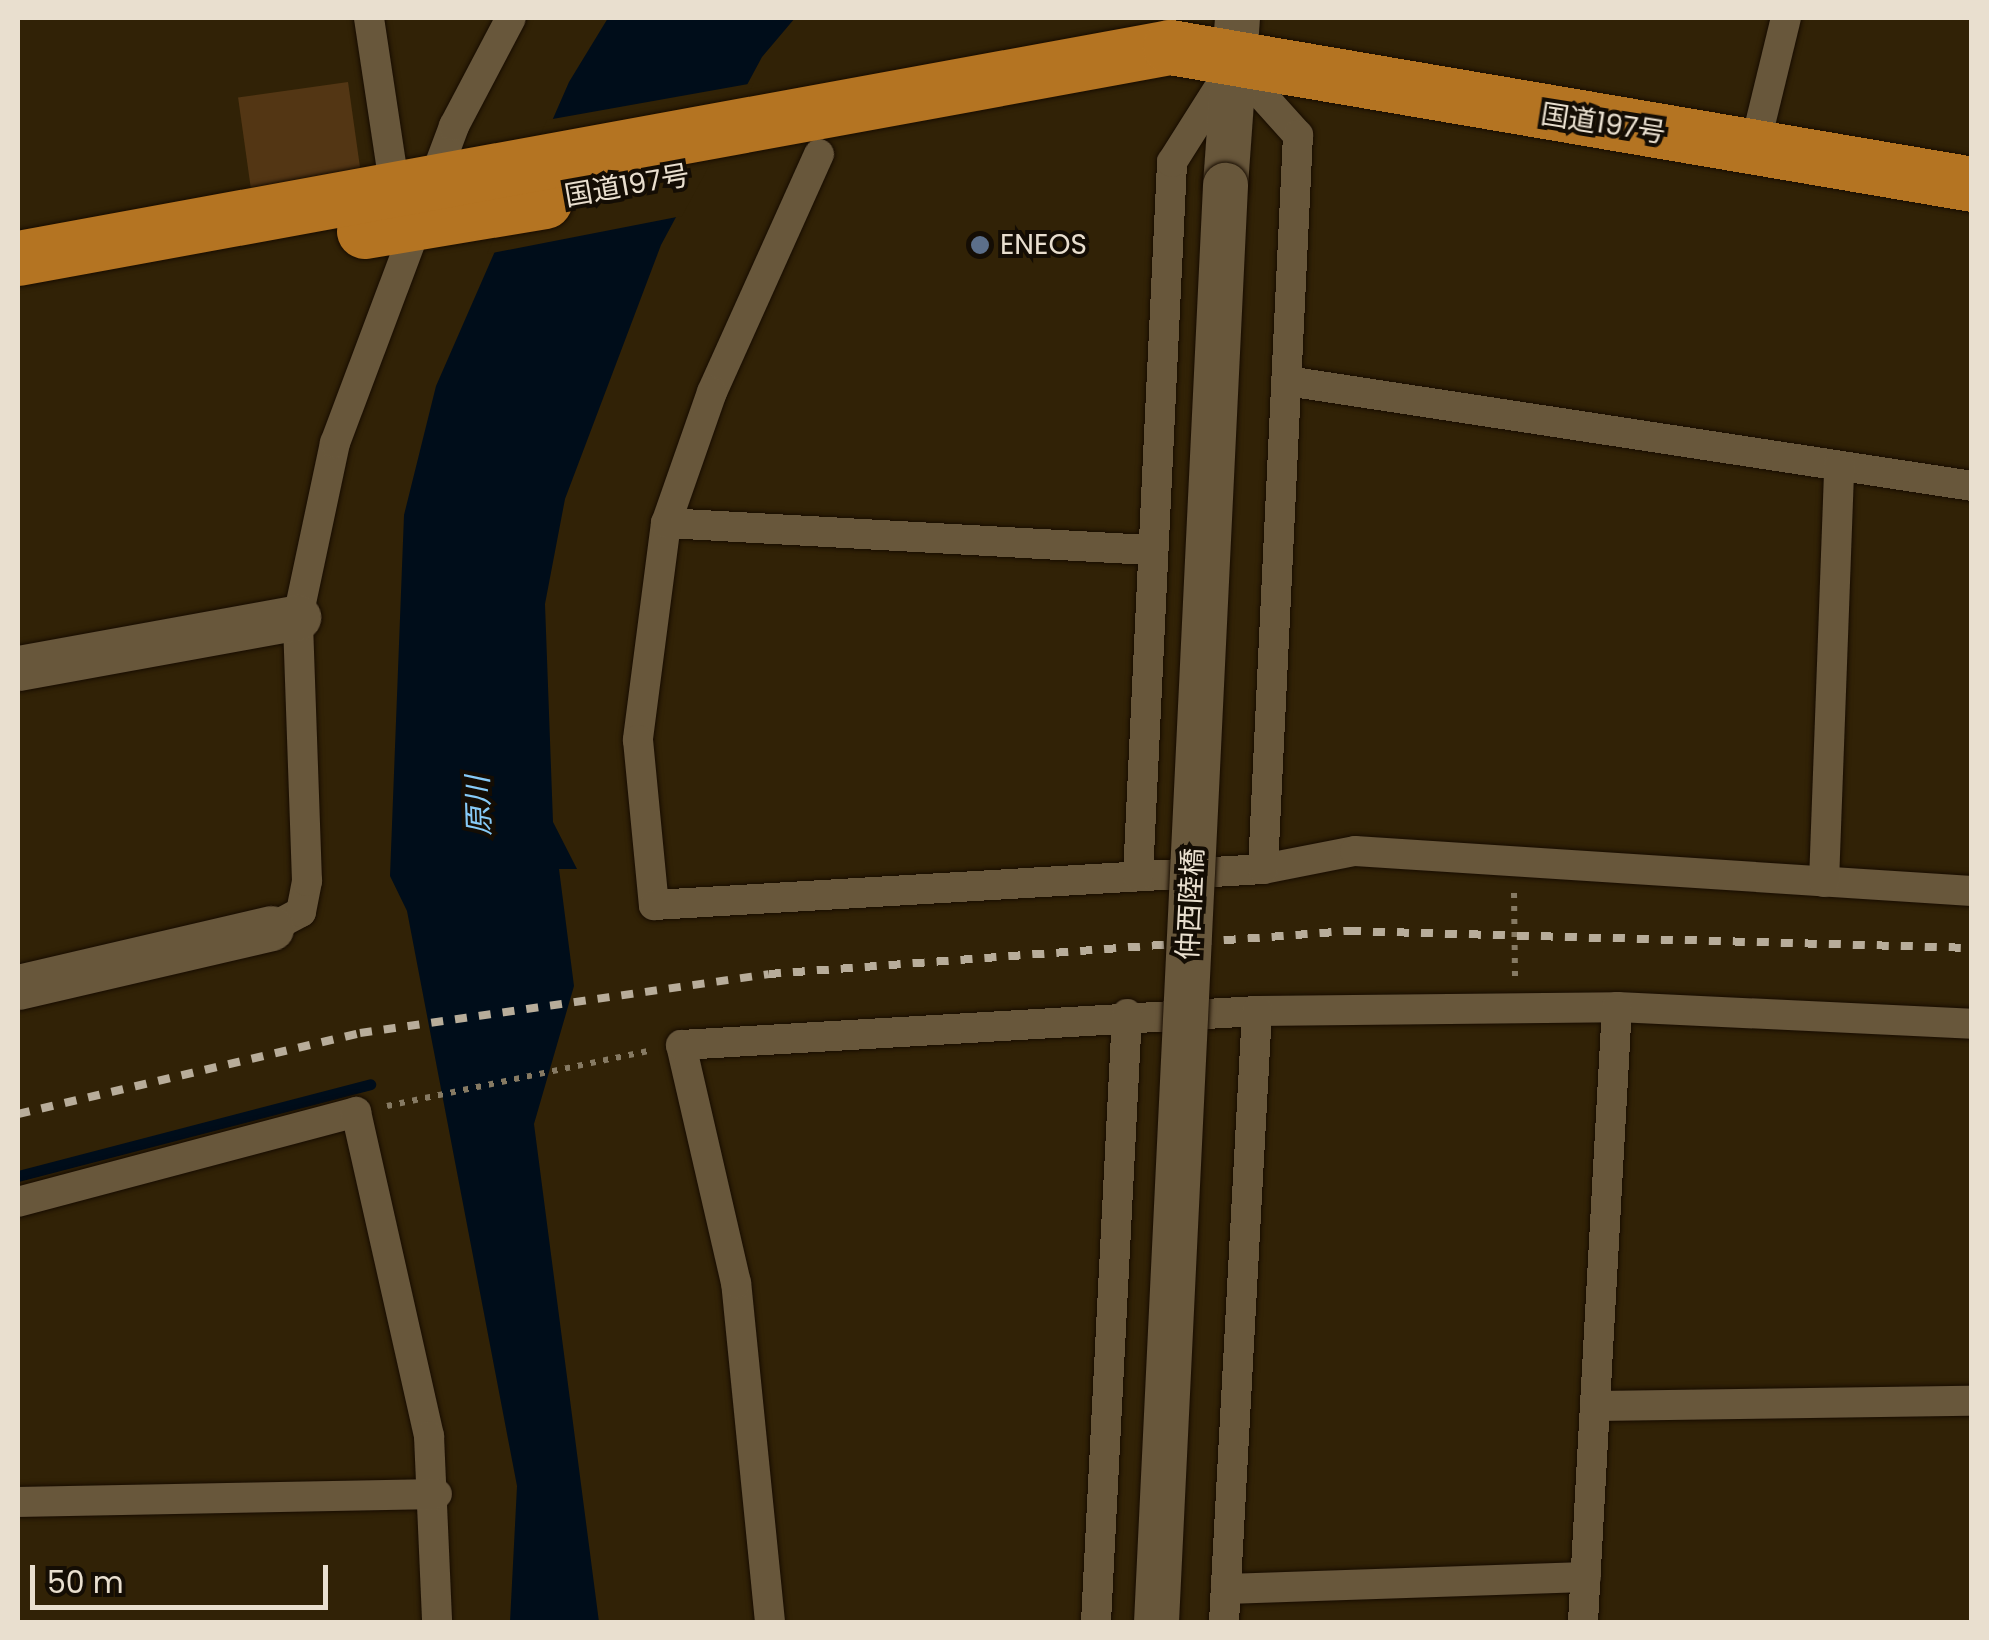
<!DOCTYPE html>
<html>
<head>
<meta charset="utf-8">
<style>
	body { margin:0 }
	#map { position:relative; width:1989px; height:1640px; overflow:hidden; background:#312206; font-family:Poppins,"Noto Sans JP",sans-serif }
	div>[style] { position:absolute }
	.water>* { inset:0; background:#000d1a }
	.pier>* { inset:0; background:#312206 }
	.stream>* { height:11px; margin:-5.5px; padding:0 5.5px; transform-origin:5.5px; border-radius:5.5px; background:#000d1a }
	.building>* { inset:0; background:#533614; transform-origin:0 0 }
	.path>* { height:6px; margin-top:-3px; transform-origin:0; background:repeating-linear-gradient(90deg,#867a63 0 5px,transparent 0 13px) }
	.roads { filter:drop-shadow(0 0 2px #170c00) drop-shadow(0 0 2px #170c00) }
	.street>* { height:30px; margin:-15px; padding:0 15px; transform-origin:15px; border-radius:15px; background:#68573b }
	.secondary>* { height:45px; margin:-22.5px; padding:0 22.5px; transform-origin:22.5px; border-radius:22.5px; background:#68573b }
	.highway>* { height:55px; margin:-27.5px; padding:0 27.5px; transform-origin:27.5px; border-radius:27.5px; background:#b47422 }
	.rail>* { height:8px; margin-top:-4px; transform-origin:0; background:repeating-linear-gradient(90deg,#b8ad9a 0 12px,transparent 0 24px) }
	.bridges { filter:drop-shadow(0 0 2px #170c00) drop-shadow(0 0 2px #170c00) }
	.secondary-bridge>* { height:45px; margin:-22.5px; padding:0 22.5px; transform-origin:22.5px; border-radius:22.5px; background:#68573b }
	.dots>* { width:28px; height:28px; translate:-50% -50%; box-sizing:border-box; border:5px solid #140d04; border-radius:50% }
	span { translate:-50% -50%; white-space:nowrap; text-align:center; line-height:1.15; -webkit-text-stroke:8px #140d04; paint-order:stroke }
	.street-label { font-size:28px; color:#e9dfcf }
	.poi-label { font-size:28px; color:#e9dfcf }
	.left { translate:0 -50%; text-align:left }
	.water-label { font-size:30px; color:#87cbf8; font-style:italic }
	.frame { position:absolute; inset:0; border:20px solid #e9dfcf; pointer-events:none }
	.scale { position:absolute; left:30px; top:1565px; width:298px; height:45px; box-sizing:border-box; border:5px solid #e9dfcf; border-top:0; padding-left:12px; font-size:30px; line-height:35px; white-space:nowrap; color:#e9dfcf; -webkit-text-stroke:8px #140d04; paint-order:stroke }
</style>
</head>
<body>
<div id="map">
	<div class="water">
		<i style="clip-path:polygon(608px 18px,795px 18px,762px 57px,661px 245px,565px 499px,545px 604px,553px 822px,577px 869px,559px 869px,574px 986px,534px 1124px,599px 1622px,510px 1622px,517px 1486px,407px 911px,390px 876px,404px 515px,436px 386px,569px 82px)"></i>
	</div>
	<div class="pier">
		<i style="clip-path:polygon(754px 83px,682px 216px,487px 254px,547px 120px)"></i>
	</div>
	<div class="stream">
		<i style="left:18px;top:1176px;width:364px;rotate:-14.6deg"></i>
	</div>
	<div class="building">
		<i style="left:348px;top:82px;width:91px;height:111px;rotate:82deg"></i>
	</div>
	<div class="path">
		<i style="left:1514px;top:893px;width:83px;rotate:89.3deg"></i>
		<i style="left:387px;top:1106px;width:267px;rotate:-11.9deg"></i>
	</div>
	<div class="roads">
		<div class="street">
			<i style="left:369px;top:18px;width:173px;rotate:81.4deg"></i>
			<i style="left:1754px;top:149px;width:135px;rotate:-76.3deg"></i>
			<i style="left:819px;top:154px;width:261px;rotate:114.2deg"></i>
			<i style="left:712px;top:392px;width:139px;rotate:109.3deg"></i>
			<i style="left:666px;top:523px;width:219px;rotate:97.4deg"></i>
			<i style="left:638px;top:740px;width:166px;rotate:84.5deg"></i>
			<i style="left:654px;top:905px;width:610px;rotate:-3.38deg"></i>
			<i style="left:1263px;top:869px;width:94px;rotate:-11.1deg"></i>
			<i style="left:1355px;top:851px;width:618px;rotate:3.71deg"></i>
			<i style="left:1287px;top:381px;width:693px;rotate:8.71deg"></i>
			<i style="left:666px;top:523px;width:486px;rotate:3.2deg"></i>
			<i style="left:1138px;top:876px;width:715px;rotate:-87.27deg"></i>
			<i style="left:1172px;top:162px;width:116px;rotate:-57.7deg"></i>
			<i style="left:1234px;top:64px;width:96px;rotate:48deg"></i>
			<i style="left:1298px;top:135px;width:735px;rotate:92.73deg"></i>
			<i style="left:1824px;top:882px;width:416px;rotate:-87.9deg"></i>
			<i style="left:271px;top:928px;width:34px;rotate:-28deg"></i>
			<i style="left:301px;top:912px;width:32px;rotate:-79deg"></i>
			<i style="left:307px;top:881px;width:264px;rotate:-92deg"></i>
			<i style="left:298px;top:617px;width:178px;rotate:-78deg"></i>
			<i style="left:335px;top:443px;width:339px;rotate:-69.4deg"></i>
			<i style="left:454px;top:126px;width:122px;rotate:-62.2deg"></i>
			<i style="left:18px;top:1202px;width:350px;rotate:-14.9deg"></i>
			<i style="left:356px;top:1112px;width:332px;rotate:77.3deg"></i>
			<i style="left:429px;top:1436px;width:186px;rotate:87.5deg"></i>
			<i style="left:1595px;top:1406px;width:377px;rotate:-0.8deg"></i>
			<i style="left:18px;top:1502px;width:419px;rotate:-1.1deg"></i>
			<i style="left:1226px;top:1589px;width:360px;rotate:-1.9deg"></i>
			<i style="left:770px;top:1622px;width:341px;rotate:-95.7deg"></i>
			<i style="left:736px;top:1283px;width:244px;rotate:-103deg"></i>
			<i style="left:681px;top:1045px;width:577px;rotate:-3.38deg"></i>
			<i style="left:1257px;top:1011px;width:360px;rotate:-0.6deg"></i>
			<i style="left:1617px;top:1007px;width:355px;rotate:2.7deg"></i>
			<i style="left:1096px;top:1622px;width:609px;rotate:-87.08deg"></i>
			<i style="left:1224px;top:1622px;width:612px;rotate:-86.91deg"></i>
			<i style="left:1583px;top:1622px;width:616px;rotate:-86.84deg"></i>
		</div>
		<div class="secondary">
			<i style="left:1225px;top:185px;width:167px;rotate:-85.9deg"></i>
			<i style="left:18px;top:668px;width:285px;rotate:-10.3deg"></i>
			<i style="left:18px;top:987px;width:260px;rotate:-13.1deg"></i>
		</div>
		<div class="highway">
			<i style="left:364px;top:231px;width:183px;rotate:-9.4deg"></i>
			<i style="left:18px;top:258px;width:1171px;rotate:-10.38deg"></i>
			<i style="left:1170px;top:47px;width:814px;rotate:9.69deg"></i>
		</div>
	</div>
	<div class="rail">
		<i style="left:18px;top:1114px;width:351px;rotate:-13.3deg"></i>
		<i style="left:360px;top:1033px;width:413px;rotate:-8.2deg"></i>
		<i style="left:769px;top:974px;width:582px;rotate:-4.24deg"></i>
		<i style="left:1349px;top:931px;width:623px;rotate:1.56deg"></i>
	</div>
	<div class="bridges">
		<div class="secondary-bridge">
			<i style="left:1156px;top:1622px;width:1439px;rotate:-87.25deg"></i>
		</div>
	</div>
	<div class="dots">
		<i style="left:980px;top:245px;background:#5c6f8a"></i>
	</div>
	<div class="street-label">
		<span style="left:1603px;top:124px;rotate:9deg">国道197号</span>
		<span style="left:627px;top:186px;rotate:-10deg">国道197号</span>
		<span style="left:1191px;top:904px;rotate:-87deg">仲西陸橋</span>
	</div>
	<div class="poi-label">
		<span class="left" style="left:1000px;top:245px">ENEOS</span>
	</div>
	<div class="water-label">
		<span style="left:479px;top:806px;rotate:-92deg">原川</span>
	</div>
	<div class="frame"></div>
	<div class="scale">50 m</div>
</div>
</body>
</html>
